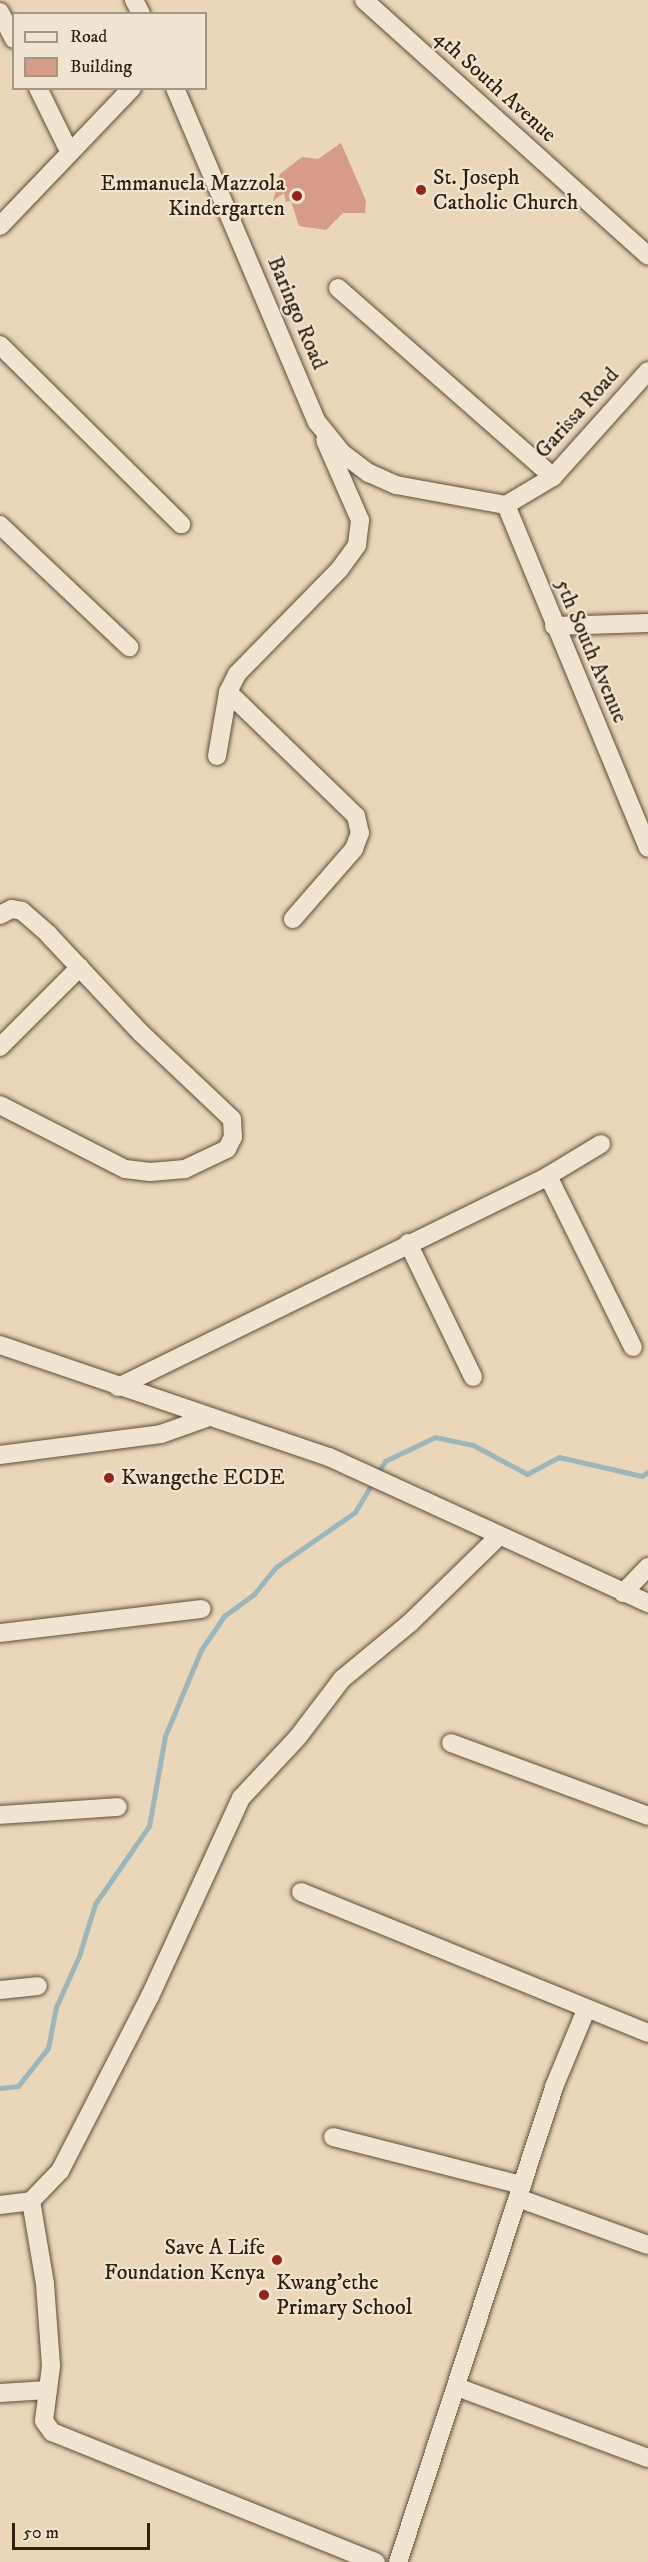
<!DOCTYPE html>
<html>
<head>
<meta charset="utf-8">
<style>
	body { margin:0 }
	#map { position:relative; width:648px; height:2562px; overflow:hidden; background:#ead6b8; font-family:"IM FELL DW Pica",serif }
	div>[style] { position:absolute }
	.stream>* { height:5px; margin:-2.5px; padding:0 2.5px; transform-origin:2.5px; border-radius:2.5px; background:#9db6ba }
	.building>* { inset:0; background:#d69c88 }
	.roads { filter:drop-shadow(0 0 2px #5d4e38) drop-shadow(0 0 2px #5d4e38) }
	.minor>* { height:18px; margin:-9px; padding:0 9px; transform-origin:9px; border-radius:9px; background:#f1e4d1 }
	.dots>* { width:16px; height:16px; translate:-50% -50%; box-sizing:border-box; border:3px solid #f1e4d1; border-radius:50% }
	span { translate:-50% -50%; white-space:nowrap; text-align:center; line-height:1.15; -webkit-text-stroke:4.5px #f1e4d1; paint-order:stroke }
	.street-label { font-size:22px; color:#2e200e }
	.poi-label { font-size:22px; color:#2e200e }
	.left { translate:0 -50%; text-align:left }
	.right { translate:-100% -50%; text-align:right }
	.legend { position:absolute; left:12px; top:12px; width:195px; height:78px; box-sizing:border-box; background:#f1e4d1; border:2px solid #a39683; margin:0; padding:8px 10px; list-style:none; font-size:18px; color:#2e200e }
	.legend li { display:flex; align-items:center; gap:12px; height:30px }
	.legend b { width:30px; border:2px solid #a39683 }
	.scale { position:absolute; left:12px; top:2523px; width:138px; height:27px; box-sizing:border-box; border:3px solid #2e200e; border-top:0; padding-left:8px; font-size:18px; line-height:21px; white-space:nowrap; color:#2e200e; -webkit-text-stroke:4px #f1e4d1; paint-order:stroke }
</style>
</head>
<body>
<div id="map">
	<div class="stream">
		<i style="left:377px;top:1474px;width:15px;rotate:-58deg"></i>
		<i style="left:385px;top:1461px;width:55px;rotate:-25.6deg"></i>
		<i style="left:435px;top:1437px;width:39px;rotate:12deg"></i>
		<i style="left:473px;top:1445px;width:61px;rotate:28.2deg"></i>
		<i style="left:527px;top:1474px;width:36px;rotate:-28deg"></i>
		<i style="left:559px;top:1457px;width:85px;rotate:12.9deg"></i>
		<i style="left:642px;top:1476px;width:7px;rotate:-34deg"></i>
		<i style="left:0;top:2088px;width:18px;rotate:-6deg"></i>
		<i style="left:18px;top:2086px;width:48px;rotate:-51.7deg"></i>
		<i style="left:48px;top:2048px;width:42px;rotate:-79deg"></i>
		<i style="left:56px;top:2007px;width:56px;rotate:-65.7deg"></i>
		<i style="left:79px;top:1956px;width:54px;rotate:-72.9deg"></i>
		<i style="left:95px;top:1904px;width:95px;rotate:-55.3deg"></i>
		<i style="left:149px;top:1826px;width:91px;rotate:-79.9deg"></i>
		<i style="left:165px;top:1736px;width:93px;rotate:-67.3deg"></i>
		<i style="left:201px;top:1650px;width:41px;rotate:-55.9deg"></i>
		<i style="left:224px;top:1616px;width:37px;rotate:-36deg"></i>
		<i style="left:254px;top:1594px;width:35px;rotate:-51deg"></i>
		<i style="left:276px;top:1567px;width:96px;rotate:-34.8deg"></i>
		<i style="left:355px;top:1512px;width:35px;rotate:-59deg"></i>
	</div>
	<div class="building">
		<i style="clip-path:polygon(341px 143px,366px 201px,365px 213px,343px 213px,326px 230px,299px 226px,291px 201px,286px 202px,284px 193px,273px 201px,280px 174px,302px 157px,318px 159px)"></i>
	</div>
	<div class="roads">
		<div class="minor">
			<i style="left:134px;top:0;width:16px;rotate:63deg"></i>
			<i style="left:364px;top:0;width:382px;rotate:42deg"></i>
			<i style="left:0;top:12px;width:30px;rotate:63deg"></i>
			<i style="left:38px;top:88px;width:72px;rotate:63.8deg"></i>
			<i style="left:175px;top:88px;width:363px;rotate:67deg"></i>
			<i style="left:317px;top:422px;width:40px;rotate:51deg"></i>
			<i style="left:342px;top:453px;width:34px;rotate:37deg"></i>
			<i style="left:369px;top:473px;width:30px;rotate:24deg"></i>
			<i style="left:396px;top:485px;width:112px;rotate:10.3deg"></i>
			<i style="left:506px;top:505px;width:55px;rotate:-30.8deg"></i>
			<i style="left:553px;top:477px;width:142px;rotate:-48.1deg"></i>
			<i style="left:0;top:226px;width:191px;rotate:-46.3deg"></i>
			<i style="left:338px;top:288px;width:286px;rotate:41.3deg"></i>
			<i style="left:0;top:345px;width:255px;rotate:44.7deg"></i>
			<i style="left:506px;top:505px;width:371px;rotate:67.5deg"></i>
			<i style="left:0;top:525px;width:178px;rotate:43.4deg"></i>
			<i style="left:554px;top:626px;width:94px;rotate:-1.8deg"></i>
			<i style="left:228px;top:692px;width:178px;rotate:44.1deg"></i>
			<i style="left:356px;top:816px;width:17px;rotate:77deg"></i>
			<i style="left:360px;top:833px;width:17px;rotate:111deg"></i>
			<i style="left:354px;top:849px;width:93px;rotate:131.1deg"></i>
			<i style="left:217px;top:756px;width:65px;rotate:-80.2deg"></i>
			<i style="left:228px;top:692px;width:20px;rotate:-63deg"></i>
			<i style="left:237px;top:674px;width:146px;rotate:-45.6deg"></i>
			<i style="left:339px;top:570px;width:31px;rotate:-54deg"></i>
			<i style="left:357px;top:545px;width:25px;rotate:-83deg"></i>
			<i style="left:360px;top:520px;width:87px;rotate:-113.6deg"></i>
			<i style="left:0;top:915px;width:13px;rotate:-27deg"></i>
			<i style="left:12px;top:909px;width:10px;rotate:11deg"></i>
			<i style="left:22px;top:911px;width:35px;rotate:41deg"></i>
			<i style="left:48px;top:934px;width:136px;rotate:46.8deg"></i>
			<i style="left:141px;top:1033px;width:125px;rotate:43.4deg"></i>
			<i style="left:232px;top:1119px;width:18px;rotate:87deg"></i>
			<i style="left:233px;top:1137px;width:13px;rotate:117deg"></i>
			<i style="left:227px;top:1149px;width:47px;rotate:154.5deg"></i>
			<i style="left:185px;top:1169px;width:35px;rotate:175deg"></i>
			<i style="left:150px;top:1172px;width:25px;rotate:-173deg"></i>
			<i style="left:125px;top:1169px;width:140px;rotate:-152.9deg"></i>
			<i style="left:0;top:1047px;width:113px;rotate:-45deg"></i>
			<i style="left:548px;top:1176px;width:191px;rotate:63.6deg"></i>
			<i style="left:408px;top:1243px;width:149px;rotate:64.1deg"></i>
			<i style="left:0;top:1345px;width:348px;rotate:18.8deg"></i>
			<i style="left:329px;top:1457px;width:351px;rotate:24.6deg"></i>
			<i style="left:118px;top:1387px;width:479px;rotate:-26.1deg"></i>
			<i style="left:548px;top:1176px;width:62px;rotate:-31.1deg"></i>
			<i style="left:0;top:1455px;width:162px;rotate:-7.4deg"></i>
			<i style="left:161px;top:1434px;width:48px;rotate:-19.6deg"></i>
			<i style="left:623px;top:1593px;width:36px;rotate:-46deg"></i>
			<i style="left:0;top:1633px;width:203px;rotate:-6.8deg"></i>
			<i style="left:451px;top:1743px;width:210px;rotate:20.3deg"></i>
			<i style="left:0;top:1815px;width:118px;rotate:-3.9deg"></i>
			<i style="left:301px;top:1892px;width:375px;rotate:22.1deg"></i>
			<i style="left:0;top:1990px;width:38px;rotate:-6deg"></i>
			<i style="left:333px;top:2137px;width:195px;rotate:14.3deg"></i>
			<i style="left:518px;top:2198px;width:138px;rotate:19.9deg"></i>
			<i style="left:31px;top:2201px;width:84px;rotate:80.4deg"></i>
			<i style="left:45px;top:2284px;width:82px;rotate:85.8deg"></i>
			<i style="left:51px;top:2366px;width:55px;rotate:97.3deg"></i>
			<i style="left:44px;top:2421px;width:14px;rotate:54deg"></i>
			<i style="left:52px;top:2432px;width:349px;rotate:21.9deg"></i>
			<i style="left:0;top:2205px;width:31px;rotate:-7deg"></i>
			<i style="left:31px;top:2201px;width:42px;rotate:-46deg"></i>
			<i style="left:60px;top:2171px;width:197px;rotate:-62.8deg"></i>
			<i style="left:150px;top:1996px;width:218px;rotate:-65.3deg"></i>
			<i style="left:241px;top:1798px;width:83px;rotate:-46.9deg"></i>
			<i style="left:298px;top:1737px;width:73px;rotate:-52.8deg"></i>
			<i style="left:342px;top:1679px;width:88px;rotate:-39.5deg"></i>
			<i style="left:410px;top:1623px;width:123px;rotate:-44.3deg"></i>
			<i style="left:457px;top:2387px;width:204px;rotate:20.4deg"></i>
			<i style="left:0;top:2393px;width:48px;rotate:-3.6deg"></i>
			<i style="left:398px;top:2562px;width:500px;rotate:-71.8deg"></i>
			<i style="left:554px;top:2087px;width:83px;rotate:-67.4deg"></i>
		</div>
	</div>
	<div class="dots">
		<i style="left:421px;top:190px;background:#8f2418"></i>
		<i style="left:297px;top:196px;background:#8f2418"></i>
		<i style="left:109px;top:1478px;background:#8f2418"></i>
		<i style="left:277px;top:2260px;background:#8f2418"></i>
		<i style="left:264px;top:2295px;background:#8f2418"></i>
	</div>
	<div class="street-label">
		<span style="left:495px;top:86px;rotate:42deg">4th South Avenue</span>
		<span style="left:297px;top:313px;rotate:67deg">Baringo Road</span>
		<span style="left:577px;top:413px;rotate:-48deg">Garissa Road</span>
		<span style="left:591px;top:651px;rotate:67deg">5th South Avenue</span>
	</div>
	<div class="poi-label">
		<span class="left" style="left:433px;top:190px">St. Joseph<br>Catholic Church</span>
		<span class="right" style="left:285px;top:196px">Emmanuela Mazzola<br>Kindergarten</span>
		<span class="left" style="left:121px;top:1478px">Kwangethe ECDE</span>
		<span class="right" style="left:265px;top:2260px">Save A Life<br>Foundation Kenya</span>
		<span class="left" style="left:276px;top:2295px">Kwang'ethe<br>Primary School</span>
	</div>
	<ul class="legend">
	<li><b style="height:8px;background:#f1e4d1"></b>Road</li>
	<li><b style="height:16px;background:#d69c88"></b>Building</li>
	</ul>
	<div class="scale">50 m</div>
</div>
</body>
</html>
